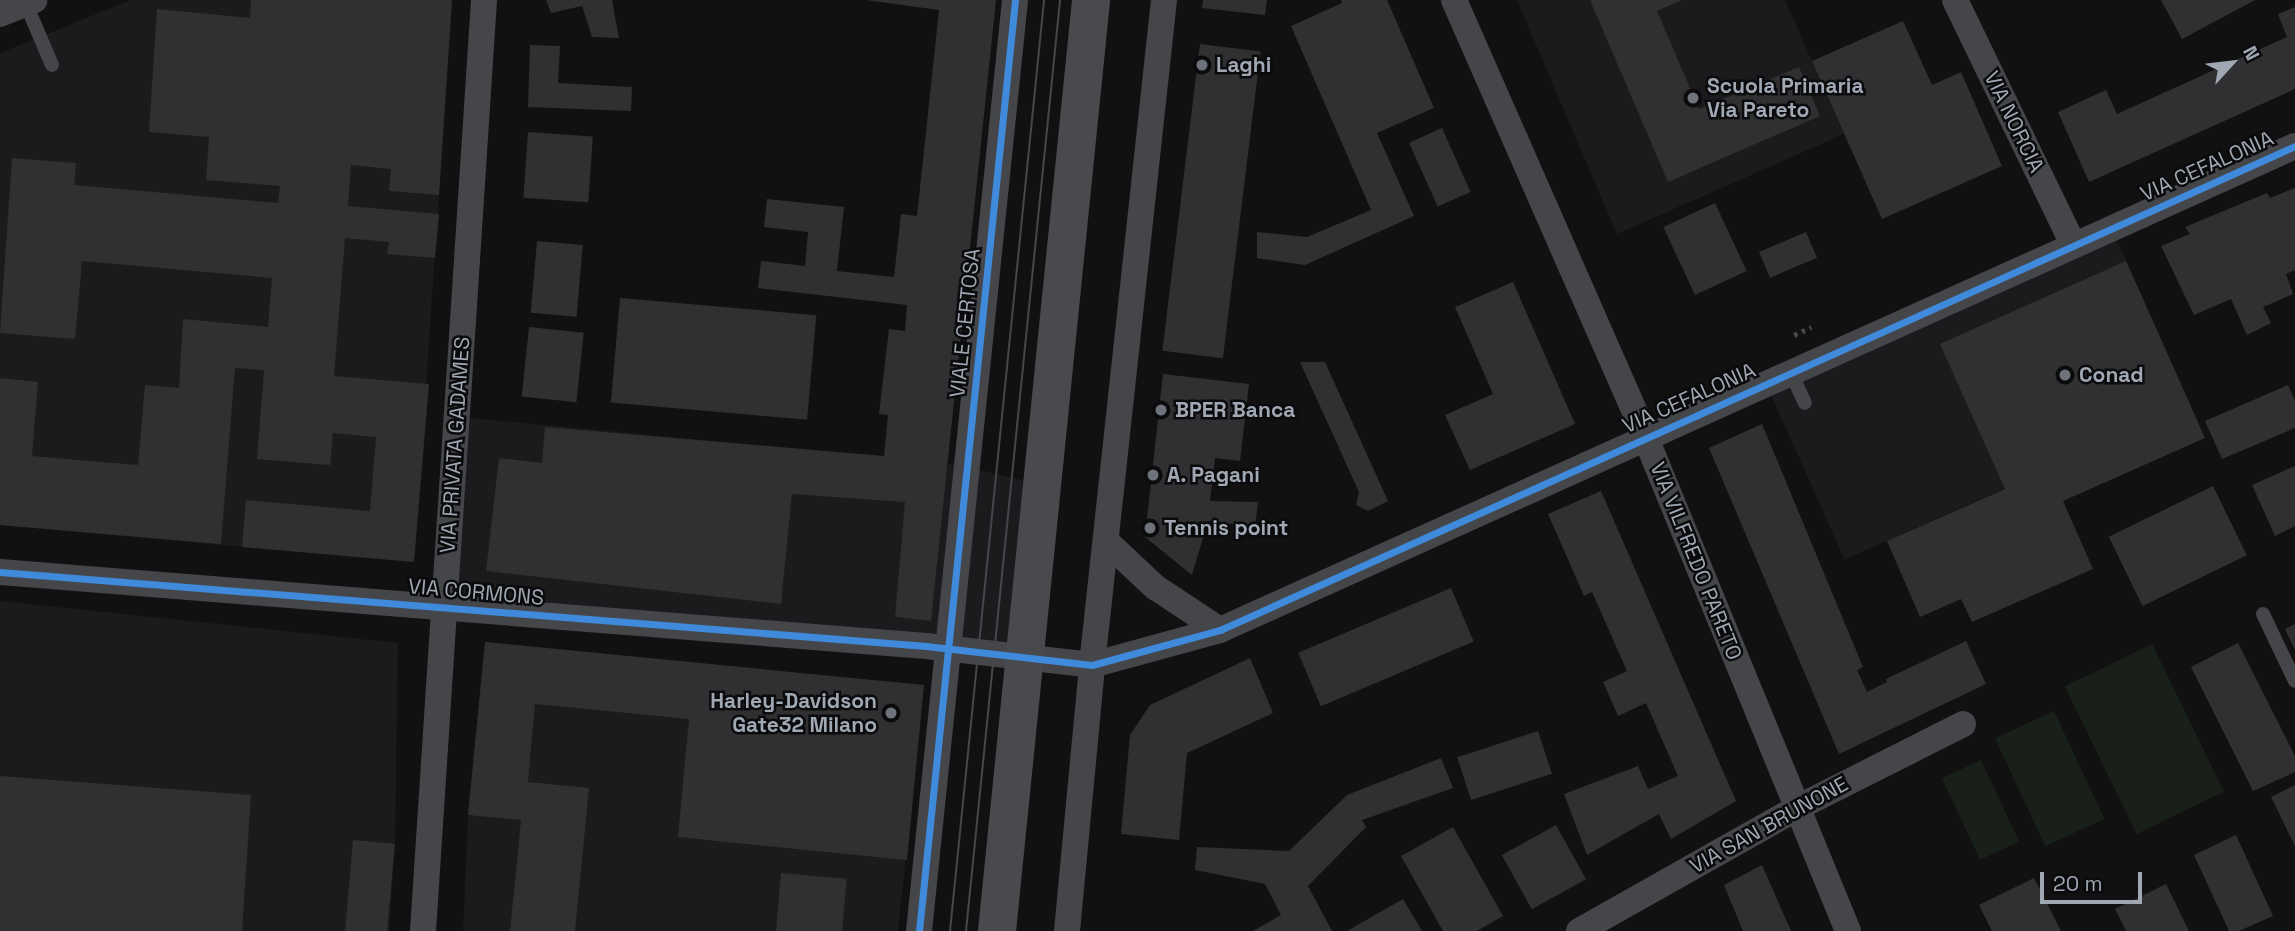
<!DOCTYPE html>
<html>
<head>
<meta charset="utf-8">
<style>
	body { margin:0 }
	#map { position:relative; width:2295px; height:931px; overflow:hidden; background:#111; font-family:"Space Grotesk",sans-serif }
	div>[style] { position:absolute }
	.built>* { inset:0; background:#1b1b1d; transform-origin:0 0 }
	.green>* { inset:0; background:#19201a; transform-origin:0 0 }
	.building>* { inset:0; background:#303032; transform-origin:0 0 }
	.path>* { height:4.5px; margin-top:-2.25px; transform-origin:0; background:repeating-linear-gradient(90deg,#46484c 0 3.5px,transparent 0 8.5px) }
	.lane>* { height:14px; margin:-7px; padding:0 7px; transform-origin:7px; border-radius:7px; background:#45464a }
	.street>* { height:26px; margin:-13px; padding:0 13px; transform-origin:13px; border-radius:13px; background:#45464a }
	.secondary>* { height:38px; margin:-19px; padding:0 19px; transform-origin:19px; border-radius:19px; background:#494a4e }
	.tram>* { height:2px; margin:-1px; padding:0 1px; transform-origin:1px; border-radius:1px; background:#45474a }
	.cycleway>* { height:7px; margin:-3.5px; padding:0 3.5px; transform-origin:3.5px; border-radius:3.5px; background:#408adc }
	.dots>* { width:19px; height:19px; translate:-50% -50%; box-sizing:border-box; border:4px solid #0b0b0d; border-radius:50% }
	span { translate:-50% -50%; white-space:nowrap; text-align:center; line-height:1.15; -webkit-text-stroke:5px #0b0b0d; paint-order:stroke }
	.poi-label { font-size:21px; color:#a0a8b4; font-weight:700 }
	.left { translate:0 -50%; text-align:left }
	.right { translate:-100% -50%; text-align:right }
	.street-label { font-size:21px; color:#a0a8b4 }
	.north { position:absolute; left:2197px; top:28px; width:70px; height:70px; -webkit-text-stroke:5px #0b0b0d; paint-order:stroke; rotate:63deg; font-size:19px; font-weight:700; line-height:28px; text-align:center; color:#a0a8b4 }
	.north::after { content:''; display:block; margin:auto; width:24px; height:32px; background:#a0a8b4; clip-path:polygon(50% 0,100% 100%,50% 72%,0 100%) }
	.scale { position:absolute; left:2040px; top:872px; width:102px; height:32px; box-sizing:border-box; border:4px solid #a0a8b4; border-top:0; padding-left:9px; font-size:21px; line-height:24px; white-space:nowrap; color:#a0a8b4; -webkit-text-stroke:5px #0b0b0d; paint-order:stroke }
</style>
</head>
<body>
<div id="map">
	<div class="built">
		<i style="clip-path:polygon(131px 0,452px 0,414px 562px,0 525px,0 53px)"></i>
		<i style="clip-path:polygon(1517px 0,1785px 0,1844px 134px,1617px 234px)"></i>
		<i style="left:2113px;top:231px;width:191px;height:379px;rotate:66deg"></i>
		<i style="clip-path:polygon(461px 417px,946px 463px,1037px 483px,1020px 656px,448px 605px)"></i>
		<i style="clip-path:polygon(0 601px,398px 643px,395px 843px,389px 931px,0 931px)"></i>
		<i style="clip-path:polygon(485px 642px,924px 685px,898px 931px,463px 931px,468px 815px)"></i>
	</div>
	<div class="green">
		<i style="left:2152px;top:644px;width:164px;height:97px;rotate:64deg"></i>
		<i style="left:2054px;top:711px;width:119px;height:65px;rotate:65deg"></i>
		<i style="left:1981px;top:760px;width:90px;height:43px;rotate:65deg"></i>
	</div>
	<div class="building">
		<i style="clip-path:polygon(251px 0,452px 0,439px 195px,389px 191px,391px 169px,351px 165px,348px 206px,439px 214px,435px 258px,387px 254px,389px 242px,345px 238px,334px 376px,429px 384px,414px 562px,242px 547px,246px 500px,370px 511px,376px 437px,333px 433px,330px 465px,257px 459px,264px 370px,235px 368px,221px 544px,0 525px,0 378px,38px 382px,32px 456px,138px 465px,145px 385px,179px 388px,183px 319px,268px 327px,272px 278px,82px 261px,75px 339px,0 333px,12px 158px,76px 163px,74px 185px,278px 203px,280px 186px,206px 180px,209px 137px,149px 132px,157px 9px,250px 18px)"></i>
		<i style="clip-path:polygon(546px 0,612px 0,619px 38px,592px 37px,582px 6px,551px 13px)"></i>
		<i style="clip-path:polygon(866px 0,996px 0,931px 621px,895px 617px,905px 502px,792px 494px,781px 604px,486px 571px,499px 458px,542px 463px,545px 427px,884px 456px,888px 415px,879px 414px,889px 329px,905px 331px,907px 305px,758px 288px,761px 261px,805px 266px,808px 232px,764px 227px,767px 199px,844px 207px,837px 271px,894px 277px,901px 214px,917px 216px,939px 10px)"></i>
		<i style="clip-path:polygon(1203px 0,1267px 0,1265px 15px,1202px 8px)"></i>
		<i style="clip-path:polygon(1341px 0,1387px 0,1434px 108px,1377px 133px,1414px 216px,1305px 265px,1257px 258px,1257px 232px,1307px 237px,1371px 210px,1291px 26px,1342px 3px)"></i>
		<i style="clip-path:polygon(1590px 0,1682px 0,1657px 11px,1699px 109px,1799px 67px,1820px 116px,1668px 182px)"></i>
		<i style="clip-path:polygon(2161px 0,2255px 0,2182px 39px)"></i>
		<i style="clip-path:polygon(2295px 7px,2295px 89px,2089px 182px,2058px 112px,2106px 90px,2117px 114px,2287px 37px,2278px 14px)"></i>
		<i style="clip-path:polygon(1903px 21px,1932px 85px,1961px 72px,2002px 166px,1882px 219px,1812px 61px)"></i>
		<i style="left:1200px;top:44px;width:61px;height:309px;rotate:7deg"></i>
		<i style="clip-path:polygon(530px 45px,560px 46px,558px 83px,632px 87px,631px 111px,528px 107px)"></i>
		<i style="left:1442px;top:128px;width:70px;height:36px;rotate:66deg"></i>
		<i style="left:528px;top:132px;width:65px;height:66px;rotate:4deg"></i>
		<i style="clip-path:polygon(2295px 188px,2295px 270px,2286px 274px,2293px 294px,2263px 307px,2271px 323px,2247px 335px,2231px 299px,2194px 315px,2161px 246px,2190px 234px,2185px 227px,2267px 193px,2270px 198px)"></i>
		<i style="left:1715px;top:203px;width:75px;height:57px;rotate:65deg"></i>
		<i style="left:1806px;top:232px;width:28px;height:51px;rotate:67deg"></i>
		<i style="left:537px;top:241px;width:46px;height:72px;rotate:5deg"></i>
		<i style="clip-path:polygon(2126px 261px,2205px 438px,2063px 501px,2093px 569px,1972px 622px,1961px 599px,1920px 617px,1887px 541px,2005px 489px,1940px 344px)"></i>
		<i style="clip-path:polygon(1513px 282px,1575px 424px,1470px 470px,1445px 415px,1493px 394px,1455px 307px)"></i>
		<i style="left:620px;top:298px;width:197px;height:105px;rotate:5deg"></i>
		<i style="left:529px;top:327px;width:55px;height:70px;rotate:6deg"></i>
		<i style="clip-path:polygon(1300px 362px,1325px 362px,1388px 501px,1368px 511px,1356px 505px,1359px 492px)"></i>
		<i style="clip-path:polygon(1163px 374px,1249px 384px,1240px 461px,1215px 458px,1210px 501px,1258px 502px,1255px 527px,1208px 521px,1192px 575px,1145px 537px)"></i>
		<i style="clip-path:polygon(2288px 385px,2295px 401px,2295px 428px,2222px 459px,2205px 421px)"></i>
		<i style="clip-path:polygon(1762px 424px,1863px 667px,1857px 670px,1867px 692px,1887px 682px,1886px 679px,1966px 641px,1986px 684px,1839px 754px,1709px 448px)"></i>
		<i style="clip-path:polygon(2295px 466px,2295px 526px,2275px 536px,2252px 485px)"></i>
		<i style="left:2213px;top:486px;width:77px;height:116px;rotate:64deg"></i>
		<i style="clip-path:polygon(1601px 491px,1736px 801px,1671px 839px,1659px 814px,1587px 855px,1564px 794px,1638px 766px,1648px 789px,1678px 776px,1646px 703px,1618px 716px,1603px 682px,1627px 671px,1592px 592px,1584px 596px,1548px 514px)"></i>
		<i style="left:1451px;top:588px;width:58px;height:166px;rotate:67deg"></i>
		<i style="clip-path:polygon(2295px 624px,2295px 650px,2285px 629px)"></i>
		<i style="clip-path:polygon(485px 642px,924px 685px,907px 860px,678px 837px,689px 719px,535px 704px,528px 782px,589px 788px,575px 931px,510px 931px,521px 820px,468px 815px)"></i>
		<i style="clip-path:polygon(2238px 643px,2295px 756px,2295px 772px,2253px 791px,2191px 667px)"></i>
		<i style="clip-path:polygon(1250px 658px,1273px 713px,1187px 753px,1179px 840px,1121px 834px,1130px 735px,1150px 705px)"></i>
		<i style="left:1538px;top:731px;width:45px;height:85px;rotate:72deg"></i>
		<i style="clip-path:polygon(1441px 758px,1453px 788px,1362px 820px,1366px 827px,1308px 886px,1332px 931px,1253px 931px,1281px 915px,1265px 884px,1195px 870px,1197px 847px,1289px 851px,1347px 795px)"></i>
		<i style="clip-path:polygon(0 776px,251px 795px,242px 931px,0 931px)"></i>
		<i style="clip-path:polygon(2295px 785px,2295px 846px,2271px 797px)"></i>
		<i style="left:1556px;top:825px;width:62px;height:62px;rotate:61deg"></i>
		<i style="clip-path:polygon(1453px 827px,1503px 916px,1477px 931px,1443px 931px,1401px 856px)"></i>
		<i style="clip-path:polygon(2236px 835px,2273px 916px,2239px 931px,2229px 931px,2194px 855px)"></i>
		<i style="left:353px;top:840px;width:42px;height:91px;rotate:5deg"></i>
		<i style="clip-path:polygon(1762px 865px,1791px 931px,1743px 931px,1724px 885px)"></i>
		<i style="left:781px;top:873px;width:66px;height:58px;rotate:5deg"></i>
		<i style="clip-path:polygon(2034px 878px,2061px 931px,1992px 931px,1979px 905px)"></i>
		<i style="clip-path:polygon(2166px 884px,2189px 931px,2126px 931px,2115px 909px)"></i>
		<i style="clip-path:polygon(1403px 899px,1422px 931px,1347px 931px)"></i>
	</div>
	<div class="path">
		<i style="left:1794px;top:335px;width:19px;rotate:-25deg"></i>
	</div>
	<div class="lane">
		<i style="left:26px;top:4px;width:66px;rotate:66.9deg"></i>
		<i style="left:1790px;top:371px;width:35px;rotate:65deg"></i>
		<i style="left:2263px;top:614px;width:74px;rotate:64.5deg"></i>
	</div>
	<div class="street">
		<i style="left:1454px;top:0;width:476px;rotate:66.3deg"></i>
		<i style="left:1645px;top:436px;width:535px;rotate:67.7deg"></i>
		<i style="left:1955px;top:0;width:271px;rotate:64.2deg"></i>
		<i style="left:0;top:14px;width:37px;rotate:-22deg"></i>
		<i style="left:1107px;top:542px;width:66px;rotate:43.2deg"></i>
		<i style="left:1155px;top:587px;width:78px;rotate:33.5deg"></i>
		<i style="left:0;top:572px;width:929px;rotate:4.57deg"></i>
		<i style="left:926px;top:646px;width:167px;rotate:6.5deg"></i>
		<i style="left:1092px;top:665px;width:133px;rotate:-15.3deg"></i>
		<i style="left:1220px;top:630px;width:1179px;rotate:-24.24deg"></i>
		<i style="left:423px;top:931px;width:933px;rotate:-86.25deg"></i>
		<i style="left:919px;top:931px;width:936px;rotate:-84.11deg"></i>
		<i style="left:1067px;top:931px;width:267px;rotate:-84.6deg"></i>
		<i style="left:1092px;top:665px;width:669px;rotate:-83.82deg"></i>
		<i style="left:1579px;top:931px;width:250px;rotate:-29.4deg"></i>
		<i style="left:1797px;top:808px;width:186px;rotate:-26.8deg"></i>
	</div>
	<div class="secondary">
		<i style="left:997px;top:931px;width:936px;rotate:-84.23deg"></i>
	</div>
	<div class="tram">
		<i style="left:950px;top:931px;width:936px;rotate:-84.23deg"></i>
		<i style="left:966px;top:931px;width:936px;rotate:-84.23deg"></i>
	</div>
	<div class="cycleway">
		<i style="left:0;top:572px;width:929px;rotate:4.57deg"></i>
		<i style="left:926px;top:646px;width:167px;rotate:6.5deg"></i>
		<i style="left:1092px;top:665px;width:133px;rotate:-15.3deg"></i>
		<i style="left:1220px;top:630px;width:1179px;rotate:-24.24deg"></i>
		<i style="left:919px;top:931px;width:936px;rotate:-84.11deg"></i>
	</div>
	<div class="dots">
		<i style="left:1202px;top:65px;background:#6e737b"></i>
		<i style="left:1693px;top:98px;background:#6e737b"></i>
		<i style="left:2065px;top:375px;background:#6e737b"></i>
		<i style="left:1161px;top:410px;background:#6e737b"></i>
		<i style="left:1153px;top:475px;background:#6e737b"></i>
		<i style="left:1150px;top:528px;background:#6e737b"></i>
		<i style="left:891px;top:713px;background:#6e737b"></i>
	</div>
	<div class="poi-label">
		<span class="left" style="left:1216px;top:65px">Laghi</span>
		<span class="left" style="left:1707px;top:98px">Scuola Primaria<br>Via Pareto</span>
		<span class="left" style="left:2079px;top:375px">Conad</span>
		<span class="left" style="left:1175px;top:410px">BPER Banca</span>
		<span class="left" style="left:1167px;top:475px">A. Pagani</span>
		<span class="left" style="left:1164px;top:528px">Tennis point</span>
		<span class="right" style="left:877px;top:713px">Harley-Davidson<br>Gate32 Milano</span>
	</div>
	<div class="street-label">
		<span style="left:2014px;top:122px;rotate:64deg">VIA NORCIA</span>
		<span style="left:2207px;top:166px;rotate:-24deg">VIA CEFALONIA</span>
		<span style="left:965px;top:323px;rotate:-84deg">VIALE CERTOSA</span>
		<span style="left:1689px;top:398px;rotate:-24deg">VIA CEFALONIA</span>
		<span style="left:455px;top:445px;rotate:-86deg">VIA PRIVATA GADAMES</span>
		<span style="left:1696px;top:561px;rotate:68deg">VIA VILFREDO PARETO</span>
		<span style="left:476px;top:592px;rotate:5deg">VIA CORMONS</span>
		<span style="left:1769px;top:825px;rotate:-29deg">VIA SAN BRUNONE</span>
	</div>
	<div class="north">N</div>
	<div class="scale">20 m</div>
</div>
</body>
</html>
